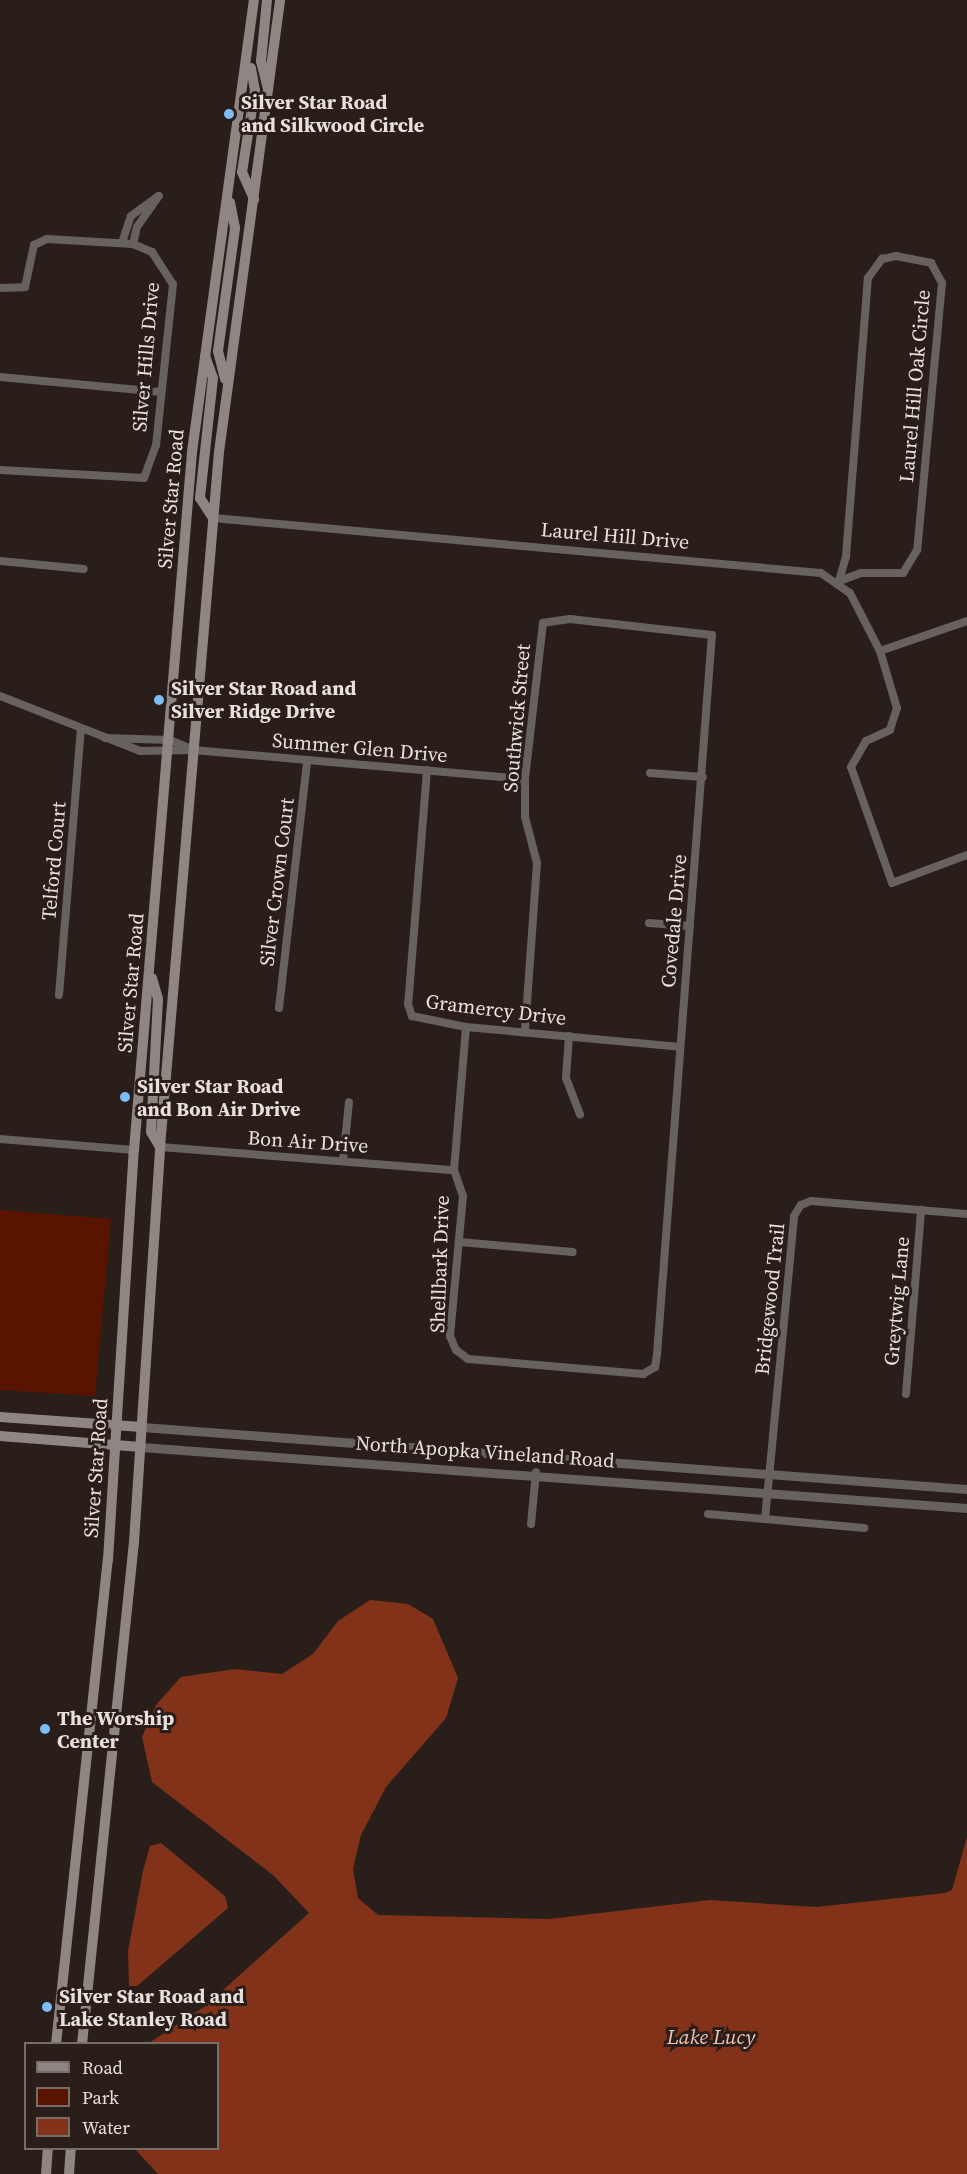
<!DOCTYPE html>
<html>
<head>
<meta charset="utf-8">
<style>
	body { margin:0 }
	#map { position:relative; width:967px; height:2174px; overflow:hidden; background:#2a1e1a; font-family:"Source Serif 4",serif }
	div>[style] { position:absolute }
	.green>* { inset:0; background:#591400 }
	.water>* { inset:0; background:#823219 }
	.minor>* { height:8px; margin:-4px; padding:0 4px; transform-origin:4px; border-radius:4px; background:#67615f }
	.tertiary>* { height:9px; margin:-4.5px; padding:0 4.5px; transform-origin:4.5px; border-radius:4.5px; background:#67615f }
	.secondary>* { height:10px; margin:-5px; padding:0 5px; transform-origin:5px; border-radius:5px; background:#8f8582 }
	.dots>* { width:16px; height:16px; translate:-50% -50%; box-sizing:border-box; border:3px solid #2a1e1a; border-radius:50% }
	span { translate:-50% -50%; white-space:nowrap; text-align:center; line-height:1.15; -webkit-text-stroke:6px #2a1e1a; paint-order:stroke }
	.poi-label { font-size:20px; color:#e9e0de; font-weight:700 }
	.left { translate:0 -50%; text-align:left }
	.street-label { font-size:20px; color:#e9e0de }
	.water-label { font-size:21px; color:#f1c1b2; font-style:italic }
	.legend { position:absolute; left:24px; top:2042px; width:195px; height:108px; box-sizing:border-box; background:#2a1e1a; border:2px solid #766c68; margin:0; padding:8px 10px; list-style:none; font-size:18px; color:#e9e0de }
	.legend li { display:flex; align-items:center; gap:12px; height:30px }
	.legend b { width:30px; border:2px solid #766c68 }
</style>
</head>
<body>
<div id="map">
	<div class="green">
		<i style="clip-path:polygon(0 1210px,111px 1219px,95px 1396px,0 1390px)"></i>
	</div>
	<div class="water">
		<i style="clip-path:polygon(370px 1600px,408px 1604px,433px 1619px,458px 1678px,446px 1718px,386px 1787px,361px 1835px,353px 1869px,358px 1898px,378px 1915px,549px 1919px,710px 1900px,816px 1907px,945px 1893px,952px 1890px,967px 1837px,967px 2174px,158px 2174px,135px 2149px,218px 2148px,218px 2044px,149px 2043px,204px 2007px,309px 1913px,273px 1875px,152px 1782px,142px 1737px,156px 1705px,181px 1677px,235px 1669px,282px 1674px,313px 1654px,338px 1621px)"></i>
		<i style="clip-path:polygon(161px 1843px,225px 1896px,228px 1908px,137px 1986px,129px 1986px,128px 1951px,143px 1871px,150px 1846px)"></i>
	</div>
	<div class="minor">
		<i style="left:122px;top:243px;width:28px;rotate:-72deg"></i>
		<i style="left:131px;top:216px;width:34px;rotate:-36deg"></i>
		<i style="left:133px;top:244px;width:17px;rotate:-77deg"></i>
		<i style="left:137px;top:227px;width:38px;rotate:-55deg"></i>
		<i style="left:896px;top:256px;width:36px;rotate:11deg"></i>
		<i style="left:931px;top:263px;width:23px;rotate:61deg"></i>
		<i style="left:942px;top:283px;width:268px;rotate:95.3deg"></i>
		<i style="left:917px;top:550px;width:27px;rotate:121deg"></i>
		<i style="left:903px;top:573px;width:42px;rotate:180deg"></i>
		<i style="left:861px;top:573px;width:23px;rotate:160deg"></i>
		<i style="left:839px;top:581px;width:26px;rotate:-74deg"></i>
		<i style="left:846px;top:556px;width:279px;rotate:-85.5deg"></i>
		<i style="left:868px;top:278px;width:24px;rotate:-54deg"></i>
		<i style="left:882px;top:259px;width:14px;rotate:-12deg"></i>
		<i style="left:0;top:288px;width:25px;rotate:-2deg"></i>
		<i style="left:25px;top:287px;width:43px;rotate:-77.9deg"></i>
		<i style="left:34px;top:245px;width:14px;rotate:-25deg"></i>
		<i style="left:47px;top:239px;width:86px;rotate:3.3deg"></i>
		<i style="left:133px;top:244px;width:21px;rotate:23deg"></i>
		<i style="left:152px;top:252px;width:38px;rotate:57deg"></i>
		<i style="left:173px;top:284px;width:162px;rotate:96deg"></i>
		<i style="left:156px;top:445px;width:35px;rotate:110deg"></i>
		<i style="left:144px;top:478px;width:144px;rotate:-176.8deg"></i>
		<i style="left:0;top:377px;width:162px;rotate:5.3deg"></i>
		<i style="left:213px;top:518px;width:610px;rotate:5.17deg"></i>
		<i style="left:821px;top:573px;width:35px;rotate:35deg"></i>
		<i style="left:850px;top:593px;width:65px;rotate:62.7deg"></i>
		<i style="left:880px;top:651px;width:59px;rotate:73.4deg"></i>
		<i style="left:897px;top:708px;width:23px;rotate:108deg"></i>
		<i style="left:890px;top:730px;width:26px;rotate:155deg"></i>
		<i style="left:866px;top:741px;width:30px;rotate:120deg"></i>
		<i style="left:851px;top:767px;width:123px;rotate:70.5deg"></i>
		<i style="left:892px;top:883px;width:80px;rotate:-20.5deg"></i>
		<i style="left:0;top:561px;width:84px;rotate:5.4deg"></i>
		<i style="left:880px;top:651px;width:92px;rotate:-19deg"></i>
		<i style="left:0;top:696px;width:150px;rotate:21.4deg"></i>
		<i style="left:140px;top:751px;width:53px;rotate:-1.1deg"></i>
		<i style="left:193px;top:750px;width:333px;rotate:5deg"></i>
		<i style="left:105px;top:738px;width:65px;rotate:1.8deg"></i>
		<i style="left:170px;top:740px;width:25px;rotate:23deg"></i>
		<i style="left:427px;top:770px;width:235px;rotate:94.6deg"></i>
		<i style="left:408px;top:1004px;width:13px;rotate:72deg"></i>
		<i style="left:412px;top:1016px;width:55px;rotate:11.5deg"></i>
		<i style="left:466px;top:1027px;width:215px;rotate:5.3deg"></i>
		<i style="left:650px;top:773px;width:53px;rotate:4.3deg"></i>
		<i style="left:649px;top:923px;width:41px;rotate:4.2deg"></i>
		<i style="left:59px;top:995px;width:266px;rotate:-85.3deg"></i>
		<i style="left:279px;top:1008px;width:249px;rotate:-83.5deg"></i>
		<i style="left:466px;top:1027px;width:144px;rotate:94.8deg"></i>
		<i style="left:454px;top:1170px;width:28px;rotate:71deg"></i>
		<i style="left:463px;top:1196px;width:141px;rotate:95.3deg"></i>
		<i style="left:450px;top:1336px;width:15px;rotate:67deg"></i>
		<i style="left:456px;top:1350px;width:15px;rotate:37deg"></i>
		<i style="left:468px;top:1359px;width:176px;rotate:4.9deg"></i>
		<i style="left:643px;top:1374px;width:14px;rotate:-30deg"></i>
		<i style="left:655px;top:1367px;width:13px;rotate:-81deg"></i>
		<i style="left:657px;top:1354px;width:721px;rotate:-85.63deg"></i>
		<i style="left:712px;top:635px;width:143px;rotate:-173.6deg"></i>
		<i style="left:570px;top:619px;width:27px;rotate:172deg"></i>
		<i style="left:543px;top:623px;width:157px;rotate:96.6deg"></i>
		<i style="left:525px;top:779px;width:38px;rotate:90deg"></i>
		<i style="left:525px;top:817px;width:48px;rotate:75.4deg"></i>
		<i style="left:537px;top:863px;width:168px;rotate:94.1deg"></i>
		<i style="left:569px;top:1036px;width:42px;rotate:94.1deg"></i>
		<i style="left:566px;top:1078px;width:39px;rotate:69deg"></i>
		<i style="left:0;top:1139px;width:134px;rotate:4.7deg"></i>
		<i style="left:160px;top:1147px;width:295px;rotate:4.5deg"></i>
		<i style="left:343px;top:1161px;width:59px;rotate:-84.2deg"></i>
		<i style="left:460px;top:1242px;width:113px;rotate:5.1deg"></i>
		<i style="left:906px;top:1394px;width:185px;rotate:-85.3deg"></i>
		<i style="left:708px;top:1514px;width:157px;rotate:5.1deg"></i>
		<i style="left:765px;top:1519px;width:304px;rotate:-84.5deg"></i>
		<i style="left:794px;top:1216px;width:13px;rotate:-58deg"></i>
		<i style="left:801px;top:1205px;width:11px;rotate:-22deg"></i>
		<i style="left:811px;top:1201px;width:157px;rotate:4.8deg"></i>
		<i style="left:531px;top:1524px;width:52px;rotate:-84.5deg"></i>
	</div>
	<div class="tertiary">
		<i style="left:142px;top:1427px;width:827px;rotate:4.3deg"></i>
		<i style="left:141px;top:1447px;width:828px;rotate:4.22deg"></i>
	</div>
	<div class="secondary">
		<i style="left:267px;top:0;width:61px;rotate:95.6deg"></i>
		<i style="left:261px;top:61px;width:29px;rotate:76deg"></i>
		<i style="left:251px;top:68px;width:22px;rotate:80deg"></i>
		<i style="left:255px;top:90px;width:83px;rotate:99deg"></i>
		<i style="left:242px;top:172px;width:30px;rotate:66deg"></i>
		<i style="left:205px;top:356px;width:23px;rotate:70deg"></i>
		<i style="left:213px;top:378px;width:121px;rotate:96.2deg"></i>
		<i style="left:200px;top:498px;width:24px;rotate:57deg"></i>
		<i style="left:225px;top:379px;width:29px;rotate:-104deg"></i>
		<i style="left:218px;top:351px;width:124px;rotate:-82.1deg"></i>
		<i style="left:235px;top:228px;width:26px;rotate:-101deg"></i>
		<i style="left:152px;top:978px;width:22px;rotate:74deg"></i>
		<i style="left:158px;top:999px;width:133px;rotate:93deg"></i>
		<i style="left:151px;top:1132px;width:17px;rotate:59deg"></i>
		<i style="left:0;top:1417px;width:142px;rotate:4deg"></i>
		<i style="left:0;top:1436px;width:141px;rotate:4.5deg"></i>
		<i style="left:56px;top:2044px;width:487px;rotate:-83.9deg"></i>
		<i style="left:108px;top:1560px;width:411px;rotate:-86.4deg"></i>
		<i style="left:134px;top:1150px;width:700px;rotate:-85.25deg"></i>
		<i style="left:192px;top:452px;width:456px;rotate:-82.2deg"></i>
		<i style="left:82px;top:2044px;width:505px;rotate:-84.09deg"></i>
		<i style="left:134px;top:1542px;width:396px;rotate:-86.2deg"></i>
		<i style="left:160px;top:1147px;width:697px;rotate:-85.15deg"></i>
		<i style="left:219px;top:452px;width:456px;rotate:-82.3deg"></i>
		<i style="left:46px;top:2174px;width:26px;rotate:-86deg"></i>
		<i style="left:69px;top:2174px;width:26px;rotate:-86deg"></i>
	</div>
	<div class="dots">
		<i style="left:229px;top:114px;background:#7dbef9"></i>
		<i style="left:159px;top:700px;background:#7dbef9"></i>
		<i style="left:125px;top:1097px;background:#7dbef9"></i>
		<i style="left:45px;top:1729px;background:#7dbef9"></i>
		<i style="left:47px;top:2007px;background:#7dbef9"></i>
	</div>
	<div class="poi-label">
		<span class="left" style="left:241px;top:114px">Silver Star Road<br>and Silkwood Circle</span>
		<span class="left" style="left:171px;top:700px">Silver Star Road and<br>Silver Ridge Drive</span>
		<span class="left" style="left:137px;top:1098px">Silver Star Road<br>and Bon Air Drive</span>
		<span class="left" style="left:57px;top:1730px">The Worship<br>Center</span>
		<span class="left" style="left:59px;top:2008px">Silver Star Road and<br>Lake Stanley Road</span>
	</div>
	<div class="street-label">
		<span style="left:146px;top:357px;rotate:-85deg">Silver Hills Drive</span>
		<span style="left:915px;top:386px;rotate:-85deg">Laurel Hill Oak Circle</span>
		<span style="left:171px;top:499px;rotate:-85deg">Silver Star Road</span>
		<span style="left:615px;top:536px;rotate:5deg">Laurel Hill Drive</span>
		<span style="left:517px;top:718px;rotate:-85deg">Southwick Street</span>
		<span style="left:360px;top:748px;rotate:5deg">Summer Glen Drive</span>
		<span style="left:54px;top:861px;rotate:-85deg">Telford Court</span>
		<span style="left:277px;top:882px;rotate:-83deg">Silver Crown Court</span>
		<span style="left:674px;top:921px;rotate:-85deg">Covedale Drive</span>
		<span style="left:131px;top:983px;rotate:-85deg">Silver Star Road</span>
		<span style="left:496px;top:1010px;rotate:7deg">Gramercy Drive</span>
		<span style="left:308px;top:1142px;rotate:4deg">Bon Air Drive</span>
		<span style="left:440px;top:1264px;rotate:-88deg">Shellbark Drive</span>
		<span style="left:770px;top:1299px;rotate:-84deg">Bridgewood Trail</span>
		<span style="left:897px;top:1301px;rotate:-85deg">Greytwig Lane</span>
		<span style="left:485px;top:1452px;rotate:4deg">North Apopka Vineland Road</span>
		<span style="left:96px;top:1468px;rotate:-86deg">Silver Star Road</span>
	</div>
	<div class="water-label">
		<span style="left:711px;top:2037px">Lake Lucy</span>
	</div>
	<ul class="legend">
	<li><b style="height:8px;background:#8f8582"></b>Road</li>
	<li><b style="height:16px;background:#591400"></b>Park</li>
	<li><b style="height:16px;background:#823219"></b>Water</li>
	</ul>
</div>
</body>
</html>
